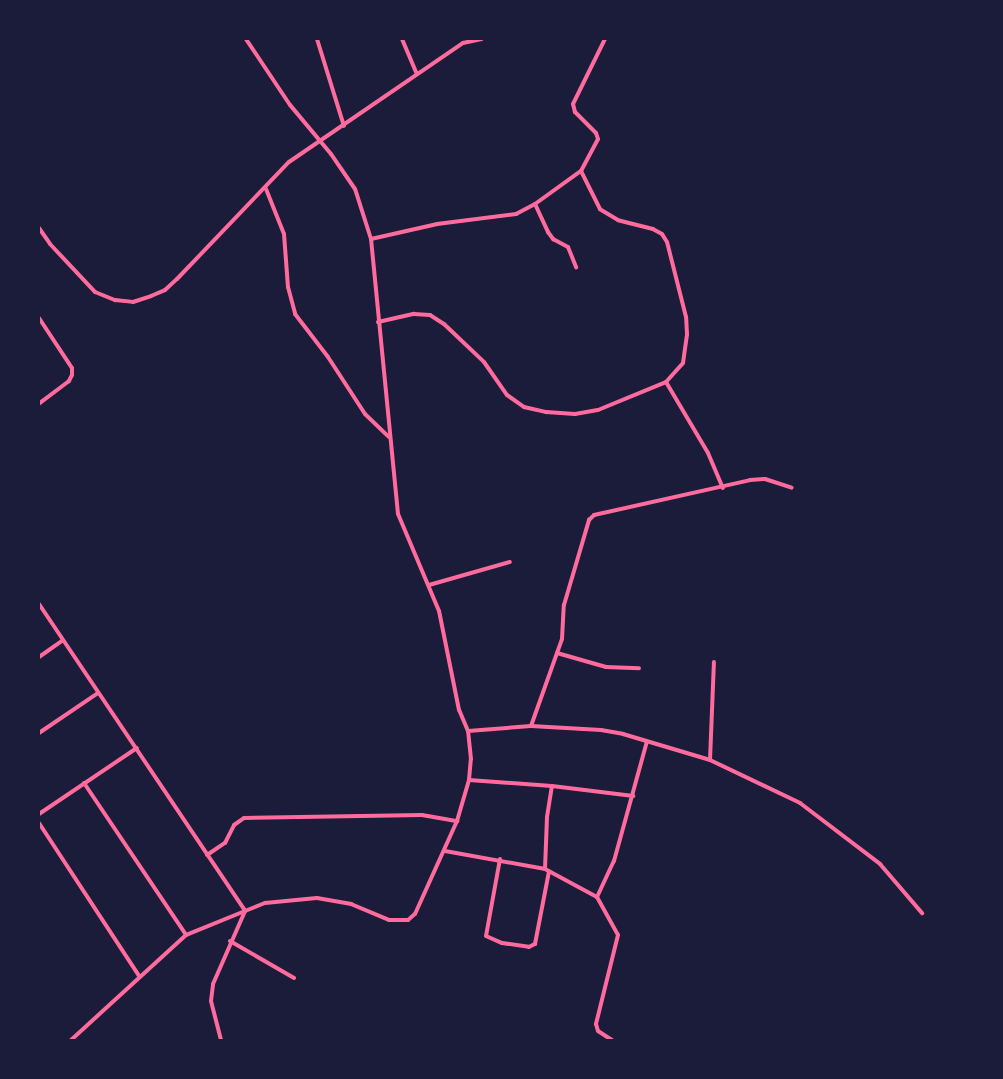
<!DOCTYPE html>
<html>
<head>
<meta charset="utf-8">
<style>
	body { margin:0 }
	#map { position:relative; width:1003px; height:1079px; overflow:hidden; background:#1b1b3a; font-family:"Source Serif 4",serif }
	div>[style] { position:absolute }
	.minor>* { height:4px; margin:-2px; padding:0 2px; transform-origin:2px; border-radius:2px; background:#ff6b9d }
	span { translate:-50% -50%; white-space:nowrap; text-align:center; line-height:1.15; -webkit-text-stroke:4.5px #1b1b3a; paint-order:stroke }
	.frame { position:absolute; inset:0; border:40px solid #1b1b3a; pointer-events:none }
</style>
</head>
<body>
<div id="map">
	<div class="minor">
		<i style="left:317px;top:39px;width:91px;rotate:72.8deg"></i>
		<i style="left:402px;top:39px;width:38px;rotate:67deg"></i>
		<i style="left:266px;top:189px;width:48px;rotate:68.2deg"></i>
		<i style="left:284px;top:234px;width:53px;rotate:85.7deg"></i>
		<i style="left:288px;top:287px;width:28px;rotate:75deg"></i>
		<i style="left:295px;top:314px;width:54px;rotate:52.5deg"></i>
		<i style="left:328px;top:357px;width:68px;rotate:57deg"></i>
		<i style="left:365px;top:414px;width:33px;rotate:44deg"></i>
		<i style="left:535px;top:204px;width:31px;rotate:65deg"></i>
		<i style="left:548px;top:232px;width:9px;rotate:54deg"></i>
		<i style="left:553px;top:239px;width:17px;rotate:28deg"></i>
		<i style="left:568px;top:247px;width:22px;rotate:68deg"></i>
		<i style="left:39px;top:228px;width:19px;rotate:55deg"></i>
		<i style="left:50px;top:244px;width:66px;rotate:46.8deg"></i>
		<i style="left:95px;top:292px;width:22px;rotate:22deg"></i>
		<i style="left:115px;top:300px;width:18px;rotate:6deg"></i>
		<i style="left:133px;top:302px;width:19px;rotate:-18deg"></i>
		<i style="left:151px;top:296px;width:15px;rotate:-23deg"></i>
		<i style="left:165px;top:290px;width:16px;rotate:-43deg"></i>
		<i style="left:177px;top:279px;width:162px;rotate:-46.3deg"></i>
		<i style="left:289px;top:162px;width:211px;rotate:-34.4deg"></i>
		<i style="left:463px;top:43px;width:19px;rotate:-12deg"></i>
		<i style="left:371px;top:239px;width:68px;rotate:-12.8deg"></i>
		<i style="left:437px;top:224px;width:80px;rotate:-7.2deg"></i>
		<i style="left:516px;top:214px;width:21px;rotate:-28deg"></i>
		<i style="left:535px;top:204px;width:57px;rotate:-35.7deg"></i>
		<i style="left:581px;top:171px;width:36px;rotate:-62deg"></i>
		<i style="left:598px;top:139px;width:6px;rotate:-108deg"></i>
		<i style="left:596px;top:133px;width:30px;rotate:-135deg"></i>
		<i style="left:575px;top:112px;width:8px;rotate:-104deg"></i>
		<i style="left:573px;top:104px;width:72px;rotate:-63.8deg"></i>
		<i style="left:39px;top:318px;width:60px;rotate:56.6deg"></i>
		<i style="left:72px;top:368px;width:7px;rotate:90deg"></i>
		<i style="left:72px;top:375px;width:7px;rotate:117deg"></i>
		<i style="left:69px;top:381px;width:38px;rotate:143deg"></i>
		<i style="left:378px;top:322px;width:37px;rotate:-13deg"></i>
		<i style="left:414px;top:314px;width:16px;rotate:4deg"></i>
		<i style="left:430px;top:315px;width:17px;rotate:33deg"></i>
		<i style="left:444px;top:324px;width:55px;rotate:43.5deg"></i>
		<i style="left:484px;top:362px;width:40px;rotate:55.1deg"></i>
		<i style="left:507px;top:395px;width:21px;rotate:35deg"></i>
		<i style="left:524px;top:407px;width:23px;rotate:13deg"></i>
		<i style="left:546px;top:412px;width:29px;rotate:4deg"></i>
		<i style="left:575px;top:414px;width:23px;rotate:-10deg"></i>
		<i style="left:598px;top:410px;width:74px;rotate:-22.4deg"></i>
		<i style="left:666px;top:382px;width:25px;rotate:-48deg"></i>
		<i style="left:683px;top:363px;width:29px;rotate:-82deg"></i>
		<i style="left:687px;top:334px;width:17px;rotate:-93deg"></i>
		<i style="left:686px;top:317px;width:77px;rotate:-104.2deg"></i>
		<i style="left:667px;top:242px;width:9px;rotate:-122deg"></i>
		<i style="left:662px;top:234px;width:10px;rotate:-151deg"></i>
		<i style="left:653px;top:229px;width:36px;rotate:-166deg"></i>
		<i style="left:618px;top:220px;width:21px;rotate:-149deg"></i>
		<i style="left:600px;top:209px;width:42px;rotate:-116.6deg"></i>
		<i style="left:666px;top:382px;width:82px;rotate:59.4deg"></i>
		<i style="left:708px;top:453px;width:38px;rotate:67deg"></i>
		<i style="left:429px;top:585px;width:84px;rotate:-15.9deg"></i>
		<i style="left:39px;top:604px;width:370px;rotate:56.1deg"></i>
		<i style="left:245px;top:911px;width:64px;rotate:157.9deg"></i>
		<i style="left:186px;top:935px;width:156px;rotate:137.6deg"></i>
		<i style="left:557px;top:653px;width:51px;rotate:15.9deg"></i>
		<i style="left:606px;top:667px;width:33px;rotate:2deg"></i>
		<i style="left:39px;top:657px;width:28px;rotate:-35deg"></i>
		<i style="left:531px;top:726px;width:92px;rotate:-70.4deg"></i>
		<i style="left:562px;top:639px;width:34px;rotate:-87deg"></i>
		<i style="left:564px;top:605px;width:89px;rotate:-73.6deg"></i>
		<i style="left:589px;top:520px;width:7px;rotate:-45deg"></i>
		<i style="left:594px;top:515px;width:160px;rotate:-12.6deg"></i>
		<i style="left:750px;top:480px;width:15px;rotate:-4deg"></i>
		<i style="left:765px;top:479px;width:28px;rotate:18deg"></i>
		<i style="left:468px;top:731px;width:63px;rotate:-4.5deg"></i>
		<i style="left:531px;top:726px;width:70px;rotate:3.3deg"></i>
		<i style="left:601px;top:730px;width:22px;rotate:10deg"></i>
		<i style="left:623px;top:734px;width:91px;rotate:16.6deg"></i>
		<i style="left:710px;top:760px;width:100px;rotate:25.5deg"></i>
		<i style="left:800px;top:803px;width:101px;rotate:37.3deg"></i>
		<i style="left:880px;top:864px;width:65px;rotate:49.4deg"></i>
		<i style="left:39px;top:733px;width:71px;rotate:-34.1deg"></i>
		<i style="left:710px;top:760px;width:98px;rotate:-87.7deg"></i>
		<i style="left:469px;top:780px;width:83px;rotate:4.1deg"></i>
		<i style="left:552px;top:786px;width:82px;rotate:7deg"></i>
		<i style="left:84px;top:783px;width:183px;rotate:56.1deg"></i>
		<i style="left:39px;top:814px;width:118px;rotate:-34deg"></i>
		<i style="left:39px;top:823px;width:183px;rotate:56.8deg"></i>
		<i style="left:445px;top:851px;width:102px;rotate:10.2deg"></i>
		<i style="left:545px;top:869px;width:59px;rotate:28.3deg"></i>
		<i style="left:597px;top:897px;width:43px;rotate:61.1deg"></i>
		<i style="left:618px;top:935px;width:92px;rotate:103.9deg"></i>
		<i style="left:596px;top:1024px;width:7px;rotate:74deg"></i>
		<i style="left:598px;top:1031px;width:17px;rotate:33deg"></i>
		<i style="left:207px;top:855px;width:22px;rotate:-34deg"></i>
		<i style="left:225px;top:843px;width:20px;rotate:-63deg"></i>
		<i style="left:234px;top:825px;width:12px;rotate:-35deg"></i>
		<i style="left:244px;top:818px;width:178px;rotate:-1deg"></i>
		<i style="left:422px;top:815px;width:36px;rotate:10deg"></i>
		<i style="left:500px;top:859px;width:78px;rotate:100.3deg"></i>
		<i style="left:486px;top:936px;width:17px;rotate:24deg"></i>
		<i style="left:502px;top:943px;width:27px;rotate:8deg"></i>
		<i style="left:529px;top:947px;width:7px;rotate:-27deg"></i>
		<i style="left:535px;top:944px;width:74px;rotate:-79.1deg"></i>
		<i style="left:545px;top:869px;width:52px;rotate:-87.8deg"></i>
		<i style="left:547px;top:817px;width:31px;rotate:-81deg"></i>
		<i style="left:597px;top:897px;width:40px;rotate:-65deg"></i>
		<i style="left:614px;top:861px;width:124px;rotate:-74.6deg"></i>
		<i style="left:230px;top:941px;width:74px;rotate:30deg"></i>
		<i style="left:221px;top:1040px;width:40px;rotate:-104.4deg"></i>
		<i style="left:211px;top:1001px;width:17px;rotate:-83deg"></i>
		<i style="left:213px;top:984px;width:80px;rotate:-66.3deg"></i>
		<i style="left:245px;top:911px;width:22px;rotate:-22deg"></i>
		<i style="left:265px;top:903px;width:52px;rotate:-5.5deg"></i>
		<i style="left:317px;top:898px;width:35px;rotate:10deg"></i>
		<i style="left:351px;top:904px;width:41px;rotate:22.8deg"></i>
		<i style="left:389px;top:920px;width:19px"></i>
		<i style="left:408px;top:920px;width:9px;rotate:-41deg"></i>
		<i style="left:415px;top:914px;width:102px;rotate:-65.7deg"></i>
		<i style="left:457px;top:821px;width:43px;rotate:-73.7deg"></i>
		<i style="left:469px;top:780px;width:21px;rotate:-85deg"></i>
		<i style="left:471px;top:759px;width:28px;rotate:-96deg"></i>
		<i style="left:468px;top:731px;width:23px;rotate:-113deg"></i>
		<i style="left:459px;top:710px;width:101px;rotate:-101.4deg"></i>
		<i style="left:439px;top:611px;width:105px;rotate:-112.9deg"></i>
		<i style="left:398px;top:514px;width:276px;rotate:-95.6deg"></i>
		<i style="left:371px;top:239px;width:52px;rotate:-107.7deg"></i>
		<i style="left:355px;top:189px;width:42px;rotate:-124.4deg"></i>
		<i style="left:331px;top:154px;width:64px;rotate:-129.9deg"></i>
		<i style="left:290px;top:105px;width:79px;rotate:-123.7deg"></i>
	</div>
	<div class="frame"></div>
</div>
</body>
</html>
